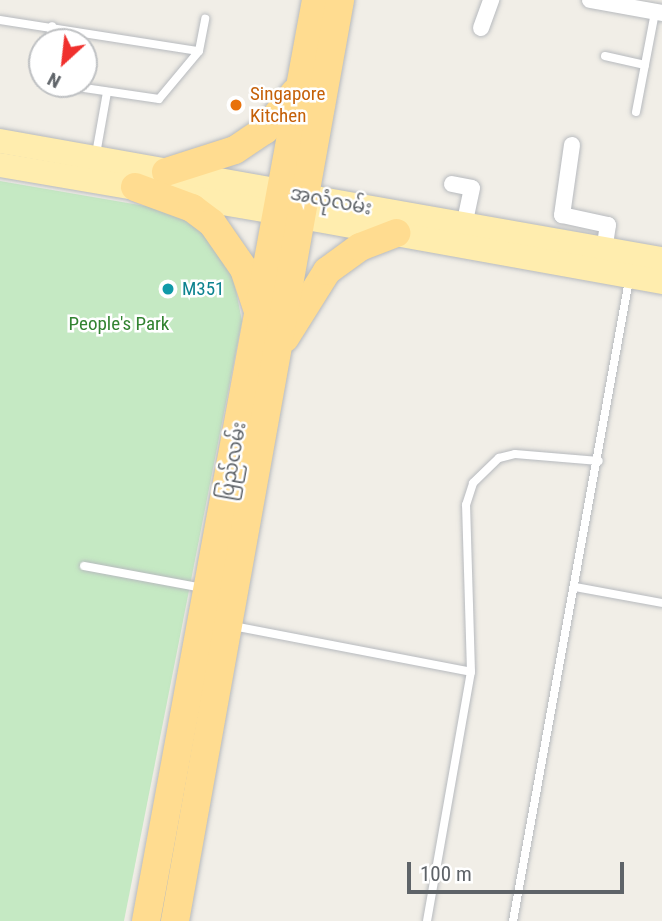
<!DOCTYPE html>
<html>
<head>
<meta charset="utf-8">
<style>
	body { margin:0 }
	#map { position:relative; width:662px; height:921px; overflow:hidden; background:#f1eee7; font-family:"Roboto Condensed","Noto Sans Myanmar",sans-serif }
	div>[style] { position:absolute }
	.green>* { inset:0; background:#c5e9c3 }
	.roads { filter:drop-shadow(0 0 2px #b7babe) drop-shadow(0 0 2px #b7babe) }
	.lane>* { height:8px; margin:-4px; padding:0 4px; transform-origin:4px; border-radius:4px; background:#fff }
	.street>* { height:16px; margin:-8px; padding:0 8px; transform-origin:8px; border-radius:8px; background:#fff }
	.primary>* { height:24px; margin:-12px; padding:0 12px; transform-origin:12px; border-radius:12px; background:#ffedae }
	.highway>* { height:28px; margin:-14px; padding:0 14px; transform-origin:14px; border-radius:14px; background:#ffdc90 }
	.dots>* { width:19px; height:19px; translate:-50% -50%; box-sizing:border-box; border:4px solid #fff; border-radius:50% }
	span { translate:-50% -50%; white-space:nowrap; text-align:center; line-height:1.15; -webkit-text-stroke:5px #fff; paint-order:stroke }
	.food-label { font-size:19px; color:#c56008 }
	.left { translate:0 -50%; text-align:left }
	.street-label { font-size:19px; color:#5e6368 }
	.culture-label { font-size:19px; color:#0d838f }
	.park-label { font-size:19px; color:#328331 }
	.north { position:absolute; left:28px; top:28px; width:70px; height:70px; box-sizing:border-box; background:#fff; border:2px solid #bfc1c3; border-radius:50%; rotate:207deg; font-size:19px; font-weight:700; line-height:28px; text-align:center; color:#5e6368 }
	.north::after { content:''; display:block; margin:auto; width:24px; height:32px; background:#f0302d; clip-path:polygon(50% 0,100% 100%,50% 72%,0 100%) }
	.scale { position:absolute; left:407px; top:862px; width:217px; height:32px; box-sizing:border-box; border:4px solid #5e6368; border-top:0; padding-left:9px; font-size:21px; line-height:24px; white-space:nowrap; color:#5e6368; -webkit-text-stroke:5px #fff; paint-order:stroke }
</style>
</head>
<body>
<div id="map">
	<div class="green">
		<i style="clip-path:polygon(0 181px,186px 213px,230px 261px,242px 321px,124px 921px,0 921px)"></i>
	</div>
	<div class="roads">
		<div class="lane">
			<i style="left:0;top:20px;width:201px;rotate:8.9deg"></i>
			<i style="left:49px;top:42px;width:16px;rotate:-79deg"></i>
			<i style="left:605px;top:56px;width:41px;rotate:12.7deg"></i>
			<i style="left:57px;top:84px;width:103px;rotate:8.4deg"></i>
			<i style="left:159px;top:99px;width:62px;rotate:-50.2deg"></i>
			<i style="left:199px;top:51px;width:33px;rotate:-79deg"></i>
			<i style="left:636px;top:112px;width:102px;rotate:-79.2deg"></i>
			<i style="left:96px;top:154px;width:63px;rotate:-79.9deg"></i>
			<i style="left:84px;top:566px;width:121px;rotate:10.5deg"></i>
			<i style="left:575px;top:587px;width:88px;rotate:10.4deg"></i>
			<i style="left:233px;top:626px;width:242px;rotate:10.9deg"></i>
			<i style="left:427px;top:921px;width:253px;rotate:-80deg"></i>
			<i style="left:471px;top:672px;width:167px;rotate:-91.7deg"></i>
			<i style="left:466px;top:505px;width:23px;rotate:-72deg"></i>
			<i style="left:473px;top:483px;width:36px;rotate:-44deg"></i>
			<i style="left:499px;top:458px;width:16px;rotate:-14deg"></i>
			<i style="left:515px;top:454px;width:84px;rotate:4.8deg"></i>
			<i style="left:513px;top:921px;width:651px;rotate:-79.74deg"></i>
		</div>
		<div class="street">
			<i style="left:590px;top:0;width:73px;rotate:10.2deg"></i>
			<i style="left:481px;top:28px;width:30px;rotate:-70deg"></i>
			<i style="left:572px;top:145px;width:71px;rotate:98.1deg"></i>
			<i style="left:562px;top:215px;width:47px;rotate:12.3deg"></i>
			<i style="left:608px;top:225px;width:25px;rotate:99deg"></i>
			<i style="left:452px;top:184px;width:20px;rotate:11deg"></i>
			<i style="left:472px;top:188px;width:38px;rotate:102deg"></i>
		</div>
		<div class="primary">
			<i style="left:0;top:141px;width:284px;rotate:10.1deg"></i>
			<i style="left:0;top:165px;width:279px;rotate:9.7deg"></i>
			<i style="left:304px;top:196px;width:364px;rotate:10deg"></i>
			<i style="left:301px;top:217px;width:367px;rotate:10.2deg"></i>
		</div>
		<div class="highway">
			<i style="left:166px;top:172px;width:72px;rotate:-17.7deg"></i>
			<i style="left:235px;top:150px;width:36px;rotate:-34deg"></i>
			<i style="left:265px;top:130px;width:48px;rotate:-51.7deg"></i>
			<i style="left:135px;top:187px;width:61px;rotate:20.2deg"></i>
			<i style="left:192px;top:208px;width:25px;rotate:37deg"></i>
			<i style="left:212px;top:223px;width:56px;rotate:55.2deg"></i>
			<i style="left:244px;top:269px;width:44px;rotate:71.6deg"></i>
			<i style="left:285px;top:338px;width:79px;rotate:-57.9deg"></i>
			<i style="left:327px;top:271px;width:41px;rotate:-36deg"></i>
			<i style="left:360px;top:247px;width:39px;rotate:-21deg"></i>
			<i style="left:146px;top:921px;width:937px;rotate:-79.54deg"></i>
			<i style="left:175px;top:921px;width:936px;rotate:-79.84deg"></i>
		</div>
	</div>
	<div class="dots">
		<i style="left:236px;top:105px;background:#e8710a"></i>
		<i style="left:168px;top:289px;background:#0f9aa8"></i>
	</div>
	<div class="food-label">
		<span class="left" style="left:250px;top:105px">Singapore<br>Kitchen</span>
	</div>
	<div class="street-label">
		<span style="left:331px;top:201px;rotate:11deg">အလုံလမ်း</span>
		<span style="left:233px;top:461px;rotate:-80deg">ပြည်လမ်း</span>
	</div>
	<div class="culture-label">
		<span class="left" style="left:182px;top:289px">M351</span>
	</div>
	<div class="park-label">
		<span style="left:119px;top:324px">People's Park</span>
	</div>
	<div class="north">N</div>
	<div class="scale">100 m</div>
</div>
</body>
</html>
